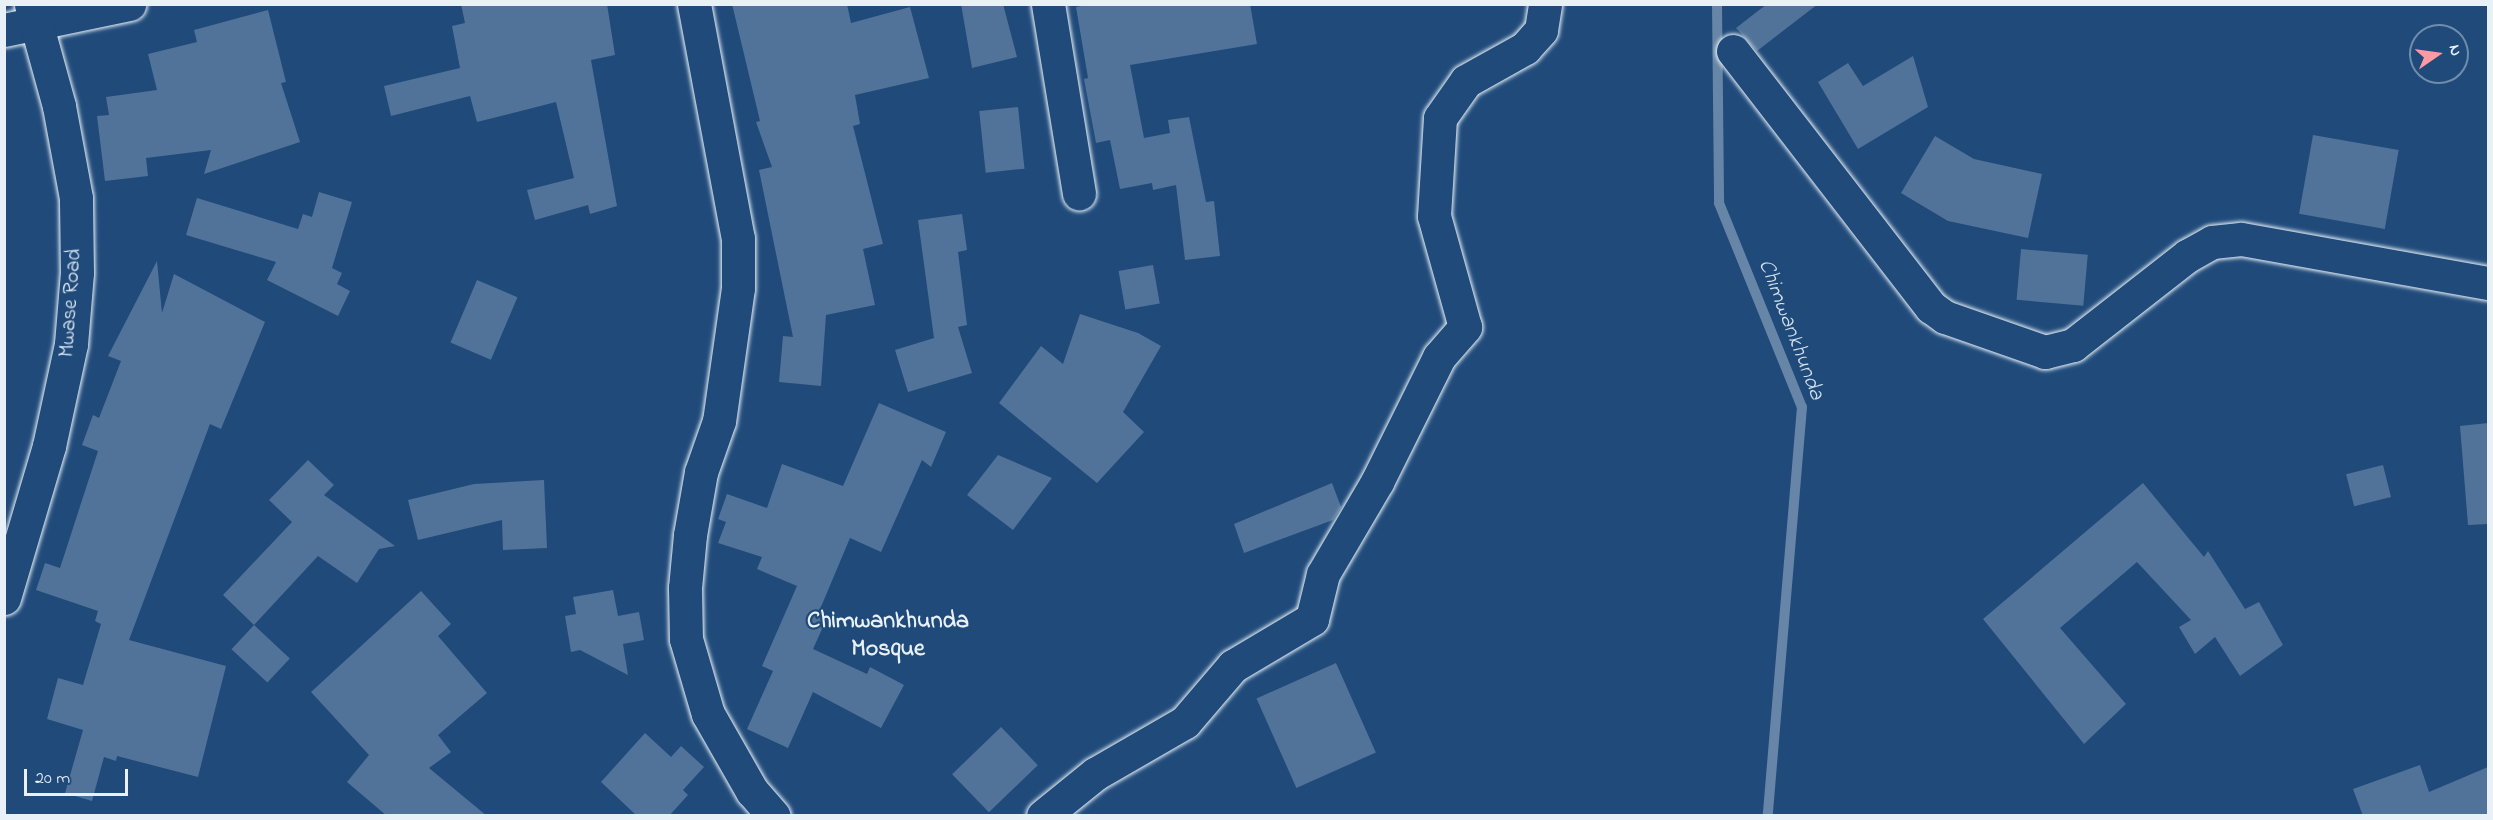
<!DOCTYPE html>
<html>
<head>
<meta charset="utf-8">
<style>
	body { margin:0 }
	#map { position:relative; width:2493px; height:820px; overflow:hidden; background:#1f4a7a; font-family:"Indie Flower",sans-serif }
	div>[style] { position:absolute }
	.stream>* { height:10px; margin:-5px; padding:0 5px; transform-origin:5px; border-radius:5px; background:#6685a7 }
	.building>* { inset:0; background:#517399; transform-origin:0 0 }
	.roads { filter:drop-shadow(0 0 2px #e8f1f8) drop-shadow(0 0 2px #e8f1f8) }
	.minor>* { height:33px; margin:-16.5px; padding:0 16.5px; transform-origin:16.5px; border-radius:16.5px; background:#1f4a7a }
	span { translate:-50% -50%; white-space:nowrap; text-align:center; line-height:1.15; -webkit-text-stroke:4.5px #1f4a7a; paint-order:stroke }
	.street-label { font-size:21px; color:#e8f1f8 }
	.water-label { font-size:22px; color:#d4e1ec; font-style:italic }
	.quarter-label { font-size:24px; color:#e8f1f8; font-weight:700 }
	.frame { position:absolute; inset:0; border:6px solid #e8f1f8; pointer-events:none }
	.north { position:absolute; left:2409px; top:24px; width:60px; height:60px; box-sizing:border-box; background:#1f4a7a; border:2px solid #6f8dac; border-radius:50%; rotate:77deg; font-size:16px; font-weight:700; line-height:24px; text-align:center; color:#e8f1f8 }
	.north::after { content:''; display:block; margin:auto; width:21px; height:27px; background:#ff9aa2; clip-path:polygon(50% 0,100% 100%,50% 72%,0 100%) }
	.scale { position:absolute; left:24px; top:769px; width:104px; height:27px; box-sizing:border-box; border:3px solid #e8f1f8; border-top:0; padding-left:8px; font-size:18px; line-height:21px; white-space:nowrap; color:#e8f1f8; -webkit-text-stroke:4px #1f4a7a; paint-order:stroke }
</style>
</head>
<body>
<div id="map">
	<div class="stream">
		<i style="left:1717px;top:4px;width:199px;rotate:89.4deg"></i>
		<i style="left:1719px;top:203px;width:220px;rotate:67.9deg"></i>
		<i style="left:1802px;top:407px;width:410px;rotate:94.8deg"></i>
	</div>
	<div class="building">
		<i style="clip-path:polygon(461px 4px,607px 4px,615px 55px,591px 60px,617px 206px,590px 214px,588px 205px,535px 220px,527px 190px,574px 178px,556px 102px,477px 122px,470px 96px,391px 116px,384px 86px,460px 68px,452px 26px,465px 23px)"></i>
		<i style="clip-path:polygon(732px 4px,847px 4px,851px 23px,910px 7px,929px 78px,855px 95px,860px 124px,853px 126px,883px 244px,863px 249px,875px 305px,826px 315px,821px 386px,779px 382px,783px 336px,793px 337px,759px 170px,772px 167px,756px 122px,760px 121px)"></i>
		<i style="clip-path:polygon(961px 4px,1003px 4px,1017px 57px,972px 68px)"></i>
		<i style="clip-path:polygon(1091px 4px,1250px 4px,1257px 44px,1130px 65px,1144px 138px,1170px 133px,1168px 120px,1189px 117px,1206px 202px,1214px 201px,1220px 256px,1185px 260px,1176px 185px,1153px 190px,1152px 183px,1120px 189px,1110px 140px,1096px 143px,1084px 79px,1088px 78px,1076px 7px)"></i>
		<i style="clip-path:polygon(1767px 4px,1818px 4px,1757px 51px,1736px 28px)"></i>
		<i style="clip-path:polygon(268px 10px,286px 82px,281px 83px,300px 142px,204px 174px,211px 150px,146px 158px,148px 176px,105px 181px,97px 116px,109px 115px,106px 97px,157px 90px,148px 54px,197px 42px,194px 30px)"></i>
		<i style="clip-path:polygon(1913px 56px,1928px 107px,1858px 149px,1818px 82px,1848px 63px,1863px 86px)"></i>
		<i style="left:1018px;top:107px;width:62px;height:39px;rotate:84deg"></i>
		<i style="left:2313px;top:135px;width:87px;height:80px;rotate:10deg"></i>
		<i style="clip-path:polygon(1935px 136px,1974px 159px,2042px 174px,2028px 238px,1948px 221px,1901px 193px)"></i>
		<i style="clip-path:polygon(319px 192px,352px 202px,332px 268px,342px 273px,337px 284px,350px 291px,338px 316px,267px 280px,276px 262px,186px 235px,197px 198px,298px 229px,303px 214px,312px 217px)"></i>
		<i style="clip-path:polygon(962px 214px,967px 250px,958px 252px,967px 325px,958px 327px,972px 373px,908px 392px,895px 350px,934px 338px,918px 220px)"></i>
		<i style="left:2021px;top:249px;width:67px;height:51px;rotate:5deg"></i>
		<i style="clip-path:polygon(157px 261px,162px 313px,174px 274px,265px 322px,221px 429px,210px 424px,129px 640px,226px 666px,198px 777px,117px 756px,116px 761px,104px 757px,92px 801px,65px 793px,83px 730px,47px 719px,58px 678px,83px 685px,101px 624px,95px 621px,98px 611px,36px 590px,45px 563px,60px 568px,98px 451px,82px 445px,93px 415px,99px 418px,121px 361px,108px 356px)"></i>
		<i style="left:1153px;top:265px;width:39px;height:35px;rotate:80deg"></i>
		<i style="left:477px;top:280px;width:44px;height:68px;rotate:23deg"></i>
		<i style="clip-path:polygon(1080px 314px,1138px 333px,1161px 346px,1123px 412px,1144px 432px,1097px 483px,999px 403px,1041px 346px,1063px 364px)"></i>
		<i style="clip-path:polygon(879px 403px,946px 432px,931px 467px,922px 460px,881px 552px,850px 538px,818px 614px,827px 618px,813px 649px,867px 674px,870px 667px,904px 685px,881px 728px,813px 692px,788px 748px,747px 729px,773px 671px,762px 666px,797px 586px,757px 569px,762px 557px,718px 543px,726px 522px,718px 519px,727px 494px,767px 508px,782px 464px,843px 486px)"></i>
		<i style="clip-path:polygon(2488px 423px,2488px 524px,2468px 525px,2460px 426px)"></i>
		<i style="clip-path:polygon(998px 455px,1052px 478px,1013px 530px,967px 495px)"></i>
		<i style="clip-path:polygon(308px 460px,334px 485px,324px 495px,395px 546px,379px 549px,357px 583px,318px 556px,254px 625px,223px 595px,292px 522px,269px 500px)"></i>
		<i style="left:2383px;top:465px;width:33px;height:38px;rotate:76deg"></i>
		<i style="clip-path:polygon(544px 480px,547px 548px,503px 550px,502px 520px,418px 540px,408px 500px,474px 484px)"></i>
		<i style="clip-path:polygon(1332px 483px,1341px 507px,1333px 520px,1244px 553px,1234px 524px)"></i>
		<i style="clip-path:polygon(2143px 483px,2204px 557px,2208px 551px,2245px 609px,2259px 602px,2283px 645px,2240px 676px,2215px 637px,2195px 654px,2179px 627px,2191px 620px,2137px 562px,2060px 628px,2126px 704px,2084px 744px,1983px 619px)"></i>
		<i style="clip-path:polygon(613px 590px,618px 616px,639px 612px,644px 640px,623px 644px,628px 675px,580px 650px,571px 652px,565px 616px,576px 614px,573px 597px)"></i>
		<i style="clip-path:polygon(421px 591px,451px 624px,438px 636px,487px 693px,438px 735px,451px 752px,429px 768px,487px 816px,387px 816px,347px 782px,369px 755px,311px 692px)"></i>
		<i style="left:254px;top:625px;width:49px;height:33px;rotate:43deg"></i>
		<i style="left:1336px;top:663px;width:98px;height:87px;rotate:66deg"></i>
		<i style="left:1001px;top:727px;width:53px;height:68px;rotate:46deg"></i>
		<i style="clip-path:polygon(645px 733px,671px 757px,681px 746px,704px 767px,683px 790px,688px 795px,669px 816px,637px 816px,601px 782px)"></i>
		<i style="clip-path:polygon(2420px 765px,2429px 792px,2488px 767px,2488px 816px,2363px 816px,2353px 789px)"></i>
	</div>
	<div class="roads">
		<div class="minor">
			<i style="left:694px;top:4px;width:238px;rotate:79.4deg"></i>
			<i style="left:738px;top:238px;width:50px;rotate:90deg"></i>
			<i style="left:738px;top:288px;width:134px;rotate:98.1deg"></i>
			<i style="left:719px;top:421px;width:54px;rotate:109.4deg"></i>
			<i style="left:701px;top:472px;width:64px;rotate:99.9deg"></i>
			<i style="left:690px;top:535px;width:53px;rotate:95.4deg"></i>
			<i style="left:685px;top:588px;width:51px;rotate:88.9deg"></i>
			<i style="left:686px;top:639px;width:78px;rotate:73.7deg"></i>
			<i style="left:708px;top:714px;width:89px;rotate:60.3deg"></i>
			<i style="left:752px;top:791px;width:33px;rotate:49deg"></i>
			<i style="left:1048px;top:4px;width:192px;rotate:80.7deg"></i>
			<i style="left:4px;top:30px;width:128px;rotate:-11.7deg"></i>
			<i style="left:1733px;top:51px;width:324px;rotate:52.3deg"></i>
			<i style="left:1931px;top:307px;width:17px;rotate:36deg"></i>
			<i style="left:1945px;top:317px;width:106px;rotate:19.3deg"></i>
			<i style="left:2045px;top:352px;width:29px;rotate:-14deg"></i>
			<i style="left:2073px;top:345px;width:145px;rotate:-38deg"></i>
			<i style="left:2187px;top:256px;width:29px;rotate:-29deg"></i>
			<i style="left:2212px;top:242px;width:29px;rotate:-6deg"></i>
			<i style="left:2241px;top:239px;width:251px;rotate:10.1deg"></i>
			<i style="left:4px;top:598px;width:159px;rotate:-73.5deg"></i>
			<i style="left:49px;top:446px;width:104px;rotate:-77.8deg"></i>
			<i style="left:71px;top:344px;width:71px;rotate:-85.2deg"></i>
			<i style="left:77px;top:273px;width:75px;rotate:-90.8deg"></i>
			<i style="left:76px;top:198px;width:94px;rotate:-100.5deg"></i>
			<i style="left:59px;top:106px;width:106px;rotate:-105.4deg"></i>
			<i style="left:1043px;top:816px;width:67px;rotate:-38.9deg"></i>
			<i style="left:1095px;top:774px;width:104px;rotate:-30deg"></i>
			<i style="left:1185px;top:722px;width:74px;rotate:-49.4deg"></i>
			<i style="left:1233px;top:666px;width:92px;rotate:-30.7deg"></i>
			<i style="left:1312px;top:619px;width:46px;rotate:-76.3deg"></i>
			<i style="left:1323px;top:574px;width:107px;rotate:-59.6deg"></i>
			<i style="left:1377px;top:482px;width:140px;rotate:-63.6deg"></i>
			<i style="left:1439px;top:357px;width:40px;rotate:-49deg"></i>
			<i style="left:1465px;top:327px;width:115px;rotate:-105.6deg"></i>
			<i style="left:1434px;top:216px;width:98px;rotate:-86.5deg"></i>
			<i style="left:1440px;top:118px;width:45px;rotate:-54.9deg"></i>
			<i style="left:1466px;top:81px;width:68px;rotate:-29.2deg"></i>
			<i style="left:1525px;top:48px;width:24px;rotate:-48deg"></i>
			<i style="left:1541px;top:30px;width:26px;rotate:-81deg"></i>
		</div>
	</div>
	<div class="street-label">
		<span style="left:71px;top:303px;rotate:-86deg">Mwase Road</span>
	</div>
	<div class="water-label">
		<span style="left:1790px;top:330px;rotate:69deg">Chimwankhunda</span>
	</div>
	<div class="quarter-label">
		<span style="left:888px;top:636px">Chimwankhunda<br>Mosque</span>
	</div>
	<div class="frame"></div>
	<div class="north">N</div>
	<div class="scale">20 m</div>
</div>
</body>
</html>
